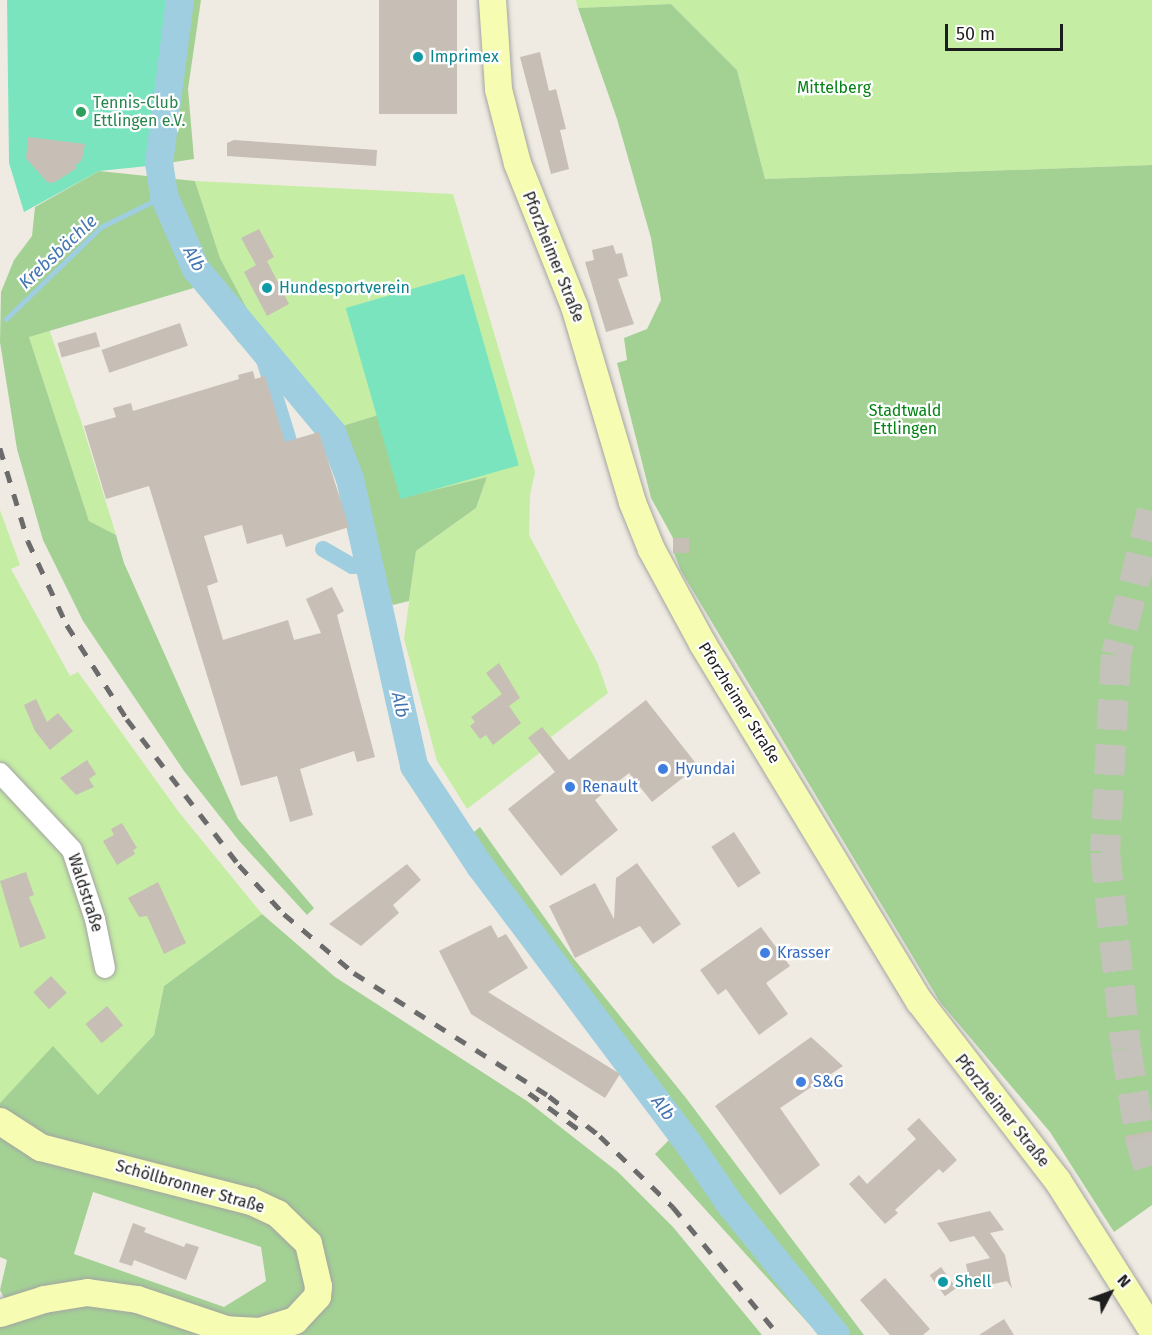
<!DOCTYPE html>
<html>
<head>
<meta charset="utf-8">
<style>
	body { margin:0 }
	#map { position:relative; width:1152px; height:1335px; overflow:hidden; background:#efebe2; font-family:"Fira Sans",sans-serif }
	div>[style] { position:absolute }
	.grass>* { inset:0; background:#c5eda4 }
	.forest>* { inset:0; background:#a3d194 }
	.pitch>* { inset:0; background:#7ae4bf; transform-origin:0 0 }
	.stream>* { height:4.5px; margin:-2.25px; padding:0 2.25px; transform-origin:2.25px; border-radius:2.25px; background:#9fcee0 }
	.canal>* { height:16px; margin:-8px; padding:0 8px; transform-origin:8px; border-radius:8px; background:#9fcee0 }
	.river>* { height:28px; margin:-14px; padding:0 14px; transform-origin:14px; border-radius:14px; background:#9fcee0 }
	.building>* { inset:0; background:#c7beb5; transform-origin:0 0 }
	.primary-tunnel>* { height:30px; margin-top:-15px; transform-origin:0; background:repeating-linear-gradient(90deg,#c5c2bb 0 30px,transparent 0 45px) }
	.roads { filter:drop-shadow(0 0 2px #a4a4a4) drop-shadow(0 0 2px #a4a4a4) }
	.minor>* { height:20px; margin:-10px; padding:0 10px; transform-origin:10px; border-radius:10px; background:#fff }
	.secondary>* { height:27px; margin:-13.5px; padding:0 13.5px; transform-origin:13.5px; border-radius:13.5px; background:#f6fdb2 }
	.rail>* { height:4.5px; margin-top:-2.25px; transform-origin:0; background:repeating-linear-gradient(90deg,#6b6b6b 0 12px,transparent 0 24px) }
	.dots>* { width:16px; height:16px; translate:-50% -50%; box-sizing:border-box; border:3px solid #fff; border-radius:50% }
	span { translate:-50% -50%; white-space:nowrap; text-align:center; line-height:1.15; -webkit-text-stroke:4.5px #fff; paint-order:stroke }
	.culture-label { font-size:16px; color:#0d838f }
	.left { translate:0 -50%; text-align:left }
	.park-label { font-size:16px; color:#048214 }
	.leisure-label { font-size:16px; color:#27864d }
	.street-label { font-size:16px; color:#1d1d1d }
	.shop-label { font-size:16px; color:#366cbe }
	.water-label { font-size:18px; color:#4476b2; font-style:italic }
	.north { position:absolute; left:1080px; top:1263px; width:60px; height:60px; -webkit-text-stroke:4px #fff; paint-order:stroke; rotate:49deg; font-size:16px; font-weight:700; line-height:24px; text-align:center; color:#1d1d1d }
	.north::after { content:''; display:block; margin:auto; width:21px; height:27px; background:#1d1d1d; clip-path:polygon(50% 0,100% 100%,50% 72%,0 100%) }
	.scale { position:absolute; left:945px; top:24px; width:118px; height:27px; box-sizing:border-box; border:3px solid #1d1d1d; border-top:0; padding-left:8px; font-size:18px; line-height:21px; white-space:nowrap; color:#1d1d1d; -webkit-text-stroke:4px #fff; paint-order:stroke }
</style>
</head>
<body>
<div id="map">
	<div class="grass">
		<i style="clip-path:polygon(576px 0,1152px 0,1152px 165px,765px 179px,737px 70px,671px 4px,578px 8px)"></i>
		<i style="clip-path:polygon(195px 181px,453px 194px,535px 472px,530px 495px,529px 535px,598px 664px,608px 693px,551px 737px,554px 742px,467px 809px,437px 761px,404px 639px,416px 551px,476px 508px,487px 477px,405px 497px,378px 415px,339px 427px,261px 335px,220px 258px)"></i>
		<i style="clip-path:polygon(49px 329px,81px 421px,116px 535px,89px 521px,29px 337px)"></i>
		<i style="clip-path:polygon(0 510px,20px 565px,11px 569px,70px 676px,78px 672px,178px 811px,262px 914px,164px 986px,154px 1035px,98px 1095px,53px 1047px,0 1103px)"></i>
	</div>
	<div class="forest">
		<i style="clip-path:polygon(166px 0,201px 0,188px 89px,194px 159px,148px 166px)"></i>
		<i style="clip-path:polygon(671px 4px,737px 70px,765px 179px,1152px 165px,1152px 1205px,1114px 1232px,1050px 1132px,940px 1002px,681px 571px,674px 553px,689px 553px,689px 538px,673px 538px,651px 498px,617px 363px,627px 360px,624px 338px,647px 329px,661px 300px,651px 238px,617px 119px,578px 8px)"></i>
		<i style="clip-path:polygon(99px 171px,195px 181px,220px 258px,261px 335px,239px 343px,197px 287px,29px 337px,89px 521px,116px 535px,124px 563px,238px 819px,314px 908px,307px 915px,240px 842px,184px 771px,83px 621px,43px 540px,17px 449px,0 342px,1px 292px,14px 260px,32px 236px,35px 207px)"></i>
		<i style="clip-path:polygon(378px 415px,405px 497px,487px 477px,476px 508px,416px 551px,409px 601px,393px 605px,378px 576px,359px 490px,339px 427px)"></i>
		<i style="clip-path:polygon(480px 827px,574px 959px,686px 1098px,864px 1335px,819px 1335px,655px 1154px,670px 1139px,453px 849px)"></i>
		<i style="clip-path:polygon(evenodd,262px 914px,335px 977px,527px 1101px,618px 1172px,673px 1227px,762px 1335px,0 1335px,0 1325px,15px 1319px,0 1290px,7px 1260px,0 1257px,0 1103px,53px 1046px,98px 1095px,154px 1035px,164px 986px,262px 914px,93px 1192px,261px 1247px,266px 1281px,224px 1307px,74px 1254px,93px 1192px)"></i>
	</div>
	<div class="pitch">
		<i style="clip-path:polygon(7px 0,166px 0,148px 166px,99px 171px,24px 212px,9px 163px)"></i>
		<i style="left:464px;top:274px;width:199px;height:123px;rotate:74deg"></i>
	</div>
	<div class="stream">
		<i style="left:6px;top:319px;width:132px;rotate:-44.1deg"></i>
		<i style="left:101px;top:227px;width:70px;rotate:-26.2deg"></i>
	</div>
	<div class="canal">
		<i style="left:267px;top:354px;width:7px;rotate:117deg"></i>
		<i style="left:264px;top:360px;width:85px;rotate:72.8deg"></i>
		<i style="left:323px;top:549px;width:34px;rotate:30deg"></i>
		<i style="left:352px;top:566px;width:16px;rotate:-4deg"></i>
	</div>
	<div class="river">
		<i style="left:180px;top:0;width:164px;rotate:97.3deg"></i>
		<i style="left:159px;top:163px;width:33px;rotate:81deg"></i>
		<i style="left:164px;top:196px;width:80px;rotate:66.3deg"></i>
		<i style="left:196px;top:269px;width:212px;rotate:50.2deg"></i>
		<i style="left:332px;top:432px;width:50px;rotate:69deg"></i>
		<i style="left:350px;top:479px;width:294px;rotate:77.4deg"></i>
		<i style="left:414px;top:766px;width:120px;rotate:56.6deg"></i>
		<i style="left:480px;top:866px;width:351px;rotate:53.1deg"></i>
		<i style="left:691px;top:1147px;width:68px;rotate:55.8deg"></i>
		<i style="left:729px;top:1203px;width:170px;rotate:51deg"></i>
	</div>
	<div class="building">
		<i style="left:379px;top:0;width:78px;height:114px"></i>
		<i style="clip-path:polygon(540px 52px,549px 91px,556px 89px,566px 129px,560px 130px,569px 169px,551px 174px,520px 57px)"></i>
		<i style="clip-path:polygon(28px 137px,85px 144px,82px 160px,75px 166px,77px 168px,55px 182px,48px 183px,26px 158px)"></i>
		<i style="clip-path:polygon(234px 140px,377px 150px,376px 166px,227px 156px,227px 143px)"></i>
		<i style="clip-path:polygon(259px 229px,274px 257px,267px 261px,289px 304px,267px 316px,244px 272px,256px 265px,241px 238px)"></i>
		<i style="clip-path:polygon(613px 245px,616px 254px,622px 253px,628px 276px,618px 279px,634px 324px,606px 332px,585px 262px,594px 260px,592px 250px)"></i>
		<i style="left:180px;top:323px;width:24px;height:83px;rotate:71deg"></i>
		<i style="left:96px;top:332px;width:15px;height:40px;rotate:74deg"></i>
		<i style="clip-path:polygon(253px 371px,255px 379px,265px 376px,285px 442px,319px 432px,349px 527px,286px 547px,282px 534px,247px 544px,242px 525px,204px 536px,218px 582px,207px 586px,223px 640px,288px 620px,294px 640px,321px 633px,306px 599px,332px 587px,344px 611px,337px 615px,375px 757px,357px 762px,354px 751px,300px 769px,313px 815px,290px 822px,277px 776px,241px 786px,149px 486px,106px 499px,84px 426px,116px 417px,113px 408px,131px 403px,133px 411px,239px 379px,238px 375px)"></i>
		<i style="left:673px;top:538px;width:16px;height:15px"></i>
		<i style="clip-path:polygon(499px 663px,520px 698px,509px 706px,521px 723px,493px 745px,486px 735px,480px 739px,470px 726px,475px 722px,471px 717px,502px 694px,486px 673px)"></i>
		<i style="clip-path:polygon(36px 699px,47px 722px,58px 713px,73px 731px,50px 750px,35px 731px,24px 705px)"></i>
		<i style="clip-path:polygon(646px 700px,698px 766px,652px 802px,629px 773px,595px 800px,618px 830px,561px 876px,508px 809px,555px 772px,528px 738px,542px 727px,569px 760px)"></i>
		<i style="clip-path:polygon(87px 760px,96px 774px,89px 779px,94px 787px,76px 795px,60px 778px)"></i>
		<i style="clip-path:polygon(122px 823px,137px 848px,133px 850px,135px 854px,117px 865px,103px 841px,114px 835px,111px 829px)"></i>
		<i style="left:734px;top:832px;width:49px;height:27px;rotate:57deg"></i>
		<i style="clip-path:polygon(637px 863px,681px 924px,653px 944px,640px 926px,575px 958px,549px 906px,595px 883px,614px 919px,616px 878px)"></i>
		<i style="clip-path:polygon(407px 864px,421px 880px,393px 905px,399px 913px,361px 946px,329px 924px)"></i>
		<i style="clip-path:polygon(26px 872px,34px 895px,29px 897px,46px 938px,20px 948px,0 881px)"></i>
		<i style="clip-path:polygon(158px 882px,186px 943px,164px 954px,147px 916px,139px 917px,128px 898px)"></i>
		<i style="clip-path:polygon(491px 925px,498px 938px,506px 934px,528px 968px,488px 992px,620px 1074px,605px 1098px,471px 1014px,439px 951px)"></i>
		<i style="clip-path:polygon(761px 927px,790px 966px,766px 983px,788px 1014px,759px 1035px,726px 989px,718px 995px,700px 970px)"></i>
		<i style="left:51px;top:976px;width:23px;height:24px;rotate:47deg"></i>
		<i style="left:107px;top:1006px;width:25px;height:28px;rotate:50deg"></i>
		<i style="clip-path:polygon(811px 1037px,843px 1066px,780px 1108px,820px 1165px,780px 1195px,715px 1106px)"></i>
		<i style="clip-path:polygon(919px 1118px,957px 1160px,943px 1173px,939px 1169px,895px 1210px,898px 1213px,885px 1224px,849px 1184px,859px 1175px,867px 1184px,916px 1139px,907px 1129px)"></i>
		<i style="clip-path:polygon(1152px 1131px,1152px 1150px,1129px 1155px,1125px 1136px)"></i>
		<i style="clip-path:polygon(990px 1211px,1004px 1230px,990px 1233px,1005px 1255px,1012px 1289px,1007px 1281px,971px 1289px,966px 1264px,990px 1258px,974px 1236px,950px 1242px,937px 1223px)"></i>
		<i style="clip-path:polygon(133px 1223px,146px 1228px,144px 1232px,184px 1247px,186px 1243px,199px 1247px,186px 1280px,134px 1260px,132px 1266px,119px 1262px)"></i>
		<i style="left:941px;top:1267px;width:26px;height:14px;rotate:54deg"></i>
		<i style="clip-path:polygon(885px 1278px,930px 1329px,923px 1335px,890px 1335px,860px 1300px)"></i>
		<i style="clip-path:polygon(1004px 1319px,1014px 1335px,979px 1335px)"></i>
	</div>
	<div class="primary-tunnel">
		<i style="left:1152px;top:511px;width:148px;rotate:104deg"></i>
		<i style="left:1116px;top:655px;width:197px;rotate:93.2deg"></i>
		<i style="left:1105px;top:852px;width:197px;rotate:83.9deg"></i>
		<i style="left:1126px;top:1048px;width:91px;rotate:81.2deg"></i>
		<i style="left:1140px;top:1138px;width:44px;rotate:74.1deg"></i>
	</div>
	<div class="roads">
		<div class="minor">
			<i style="left:0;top:773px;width:105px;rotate:46.9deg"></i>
			<i style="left:72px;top:850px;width:73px;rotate:71.6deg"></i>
			<i style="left:95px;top:919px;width:50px;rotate:78.5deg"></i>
		</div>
		<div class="secondary">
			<i style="left:492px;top:0;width:89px;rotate:86.1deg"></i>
			<i style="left:498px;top:89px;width:76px;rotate:75.6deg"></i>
			<i style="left:517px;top:163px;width:154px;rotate:68.3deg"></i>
			<i style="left:574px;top:306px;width:204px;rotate:73.5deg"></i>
			<i style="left:632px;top:502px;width:51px;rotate:68deg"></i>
			<i style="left:651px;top:549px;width:107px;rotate:61.5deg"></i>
			<i style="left:702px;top:643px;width:419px;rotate:58.8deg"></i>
			<i style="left:919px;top:1001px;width:226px;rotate:52.4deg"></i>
			<i style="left:1057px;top:1180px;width:178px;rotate:57.7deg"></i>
			<i style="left:0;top:1121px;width:48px;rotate:33deg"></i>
			<i style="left:40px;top:1147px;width:218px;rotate:14.4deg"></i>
			<i style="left:251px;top:1201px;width:29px;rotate:25deg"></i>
			<i style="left:277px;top:1213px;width:43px;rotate:44.1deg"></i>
			<i style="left:308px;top:1243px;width:44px;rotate:76.9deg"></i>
			<i style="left:318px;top:1286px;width:10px;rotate:96deg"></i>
			<i style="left:317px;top:1296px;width:33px;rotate:133deg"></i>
			<i style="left:295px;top:1320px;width:37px;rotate:163deg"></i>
			<i style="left:260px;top:1331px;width:34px;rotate:-177deg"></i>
			<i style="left:226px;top:1329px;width:94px;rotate:-161.4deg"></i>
			<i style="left:137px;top:1299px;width:50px;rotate:-172deg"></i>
			<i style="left:87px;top:1292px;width:44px;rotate:170.8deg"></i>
			<i style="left:44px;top:1299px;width:46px;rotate:162.3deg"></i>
		</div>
	</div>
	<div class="rail">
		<i style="left:0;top:448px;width:97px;rotate:73.2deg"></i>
		<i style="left:28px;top:541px;width:93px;rotate:65.1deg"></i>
		<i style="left:67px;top:625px;width:112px;rotate:57.4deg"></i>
		<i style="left:127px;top:719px;width:184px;rotate:52.5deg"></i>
		<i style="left:239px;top:865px;width:67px;rotate:47.4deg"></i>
		<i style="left:284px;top:914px;width:92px;rotate:40.1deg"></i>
		<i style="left:354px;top:973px;width:231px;rotate:32.2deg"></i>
		<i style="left:549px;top:1096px;width:65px;rotate:38.1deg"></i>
		<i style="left:600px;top:1136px;width:102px;rotate:44.2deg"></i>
		<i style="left:673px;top:1207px;width:166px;rotate:50.4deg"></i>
		<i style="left:529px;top:1093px;width:69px;rotate:36.2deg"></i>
	</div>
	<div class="dots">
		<i style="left:418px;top:57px;background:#0f9aa8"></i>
		<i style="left:81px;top:112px;background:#2e9e5b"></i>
		<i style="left:267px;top:288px;background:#0f9aa8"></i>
		<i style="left:663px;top:769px;background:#3f7fe0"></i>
		<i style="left:570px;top:787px;background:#3f7fe0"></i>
		<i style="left:765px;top:953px;background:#3f7fe0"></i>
		<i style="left:801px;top:1082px;background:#3f7fe0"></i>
		<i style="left:943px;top:1282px;background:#0f9aa8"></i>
	</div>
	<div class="culture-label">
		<span class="left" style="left:430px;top:57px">Imprimex</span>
		<span class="left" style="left:279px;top:288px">Hundesportverein</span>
		<span class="left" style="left:955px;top:1282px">Shell</span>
	</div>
	<div class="park-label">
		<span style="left:834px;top:88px">Mittelberg</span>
		<span style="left:905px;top:420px">Stadtwald<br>Ettlingen</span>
	</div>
	<div class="leisure-label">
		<span class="left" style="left:93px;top:112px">Tennis-Club<br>Ettlingen e.V.</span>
	</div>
	<div class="street-label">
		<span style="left:553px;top:257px;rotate:68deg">Pforzheimer Straße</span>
		<span style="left:739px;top:703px;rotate:58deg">Pforzheimer Straße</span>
		<span style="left:85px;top:893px;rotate:72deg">Waldstraße</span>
		<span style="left:1002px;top:1111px;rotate:51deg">Pforzheimer Straße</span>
		<span style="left:190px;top:1187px;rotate:16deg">Schöllbronner Straße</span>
	</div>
	<div class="shop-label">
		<span class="left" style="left:675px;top:769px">Hyundai</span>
		<span class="left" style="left:582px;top:787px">Renault</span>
		<span class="left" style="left:777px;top:953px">Krasser</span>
		<span class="left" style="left:813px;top:1082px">S&amp;G</span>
	</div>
	<div class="water-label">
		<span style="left:58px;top:252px;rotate:-43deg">Krebsbächle</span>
		<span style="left:194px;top:259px;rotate:62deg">Alb</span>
		<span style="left:400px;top:705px;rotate:78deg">Alb</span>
		<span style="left:663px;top:1108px;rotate:53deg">Alb</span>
	</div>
	<div class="north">N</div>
	<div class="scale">50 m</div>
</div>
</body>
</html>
